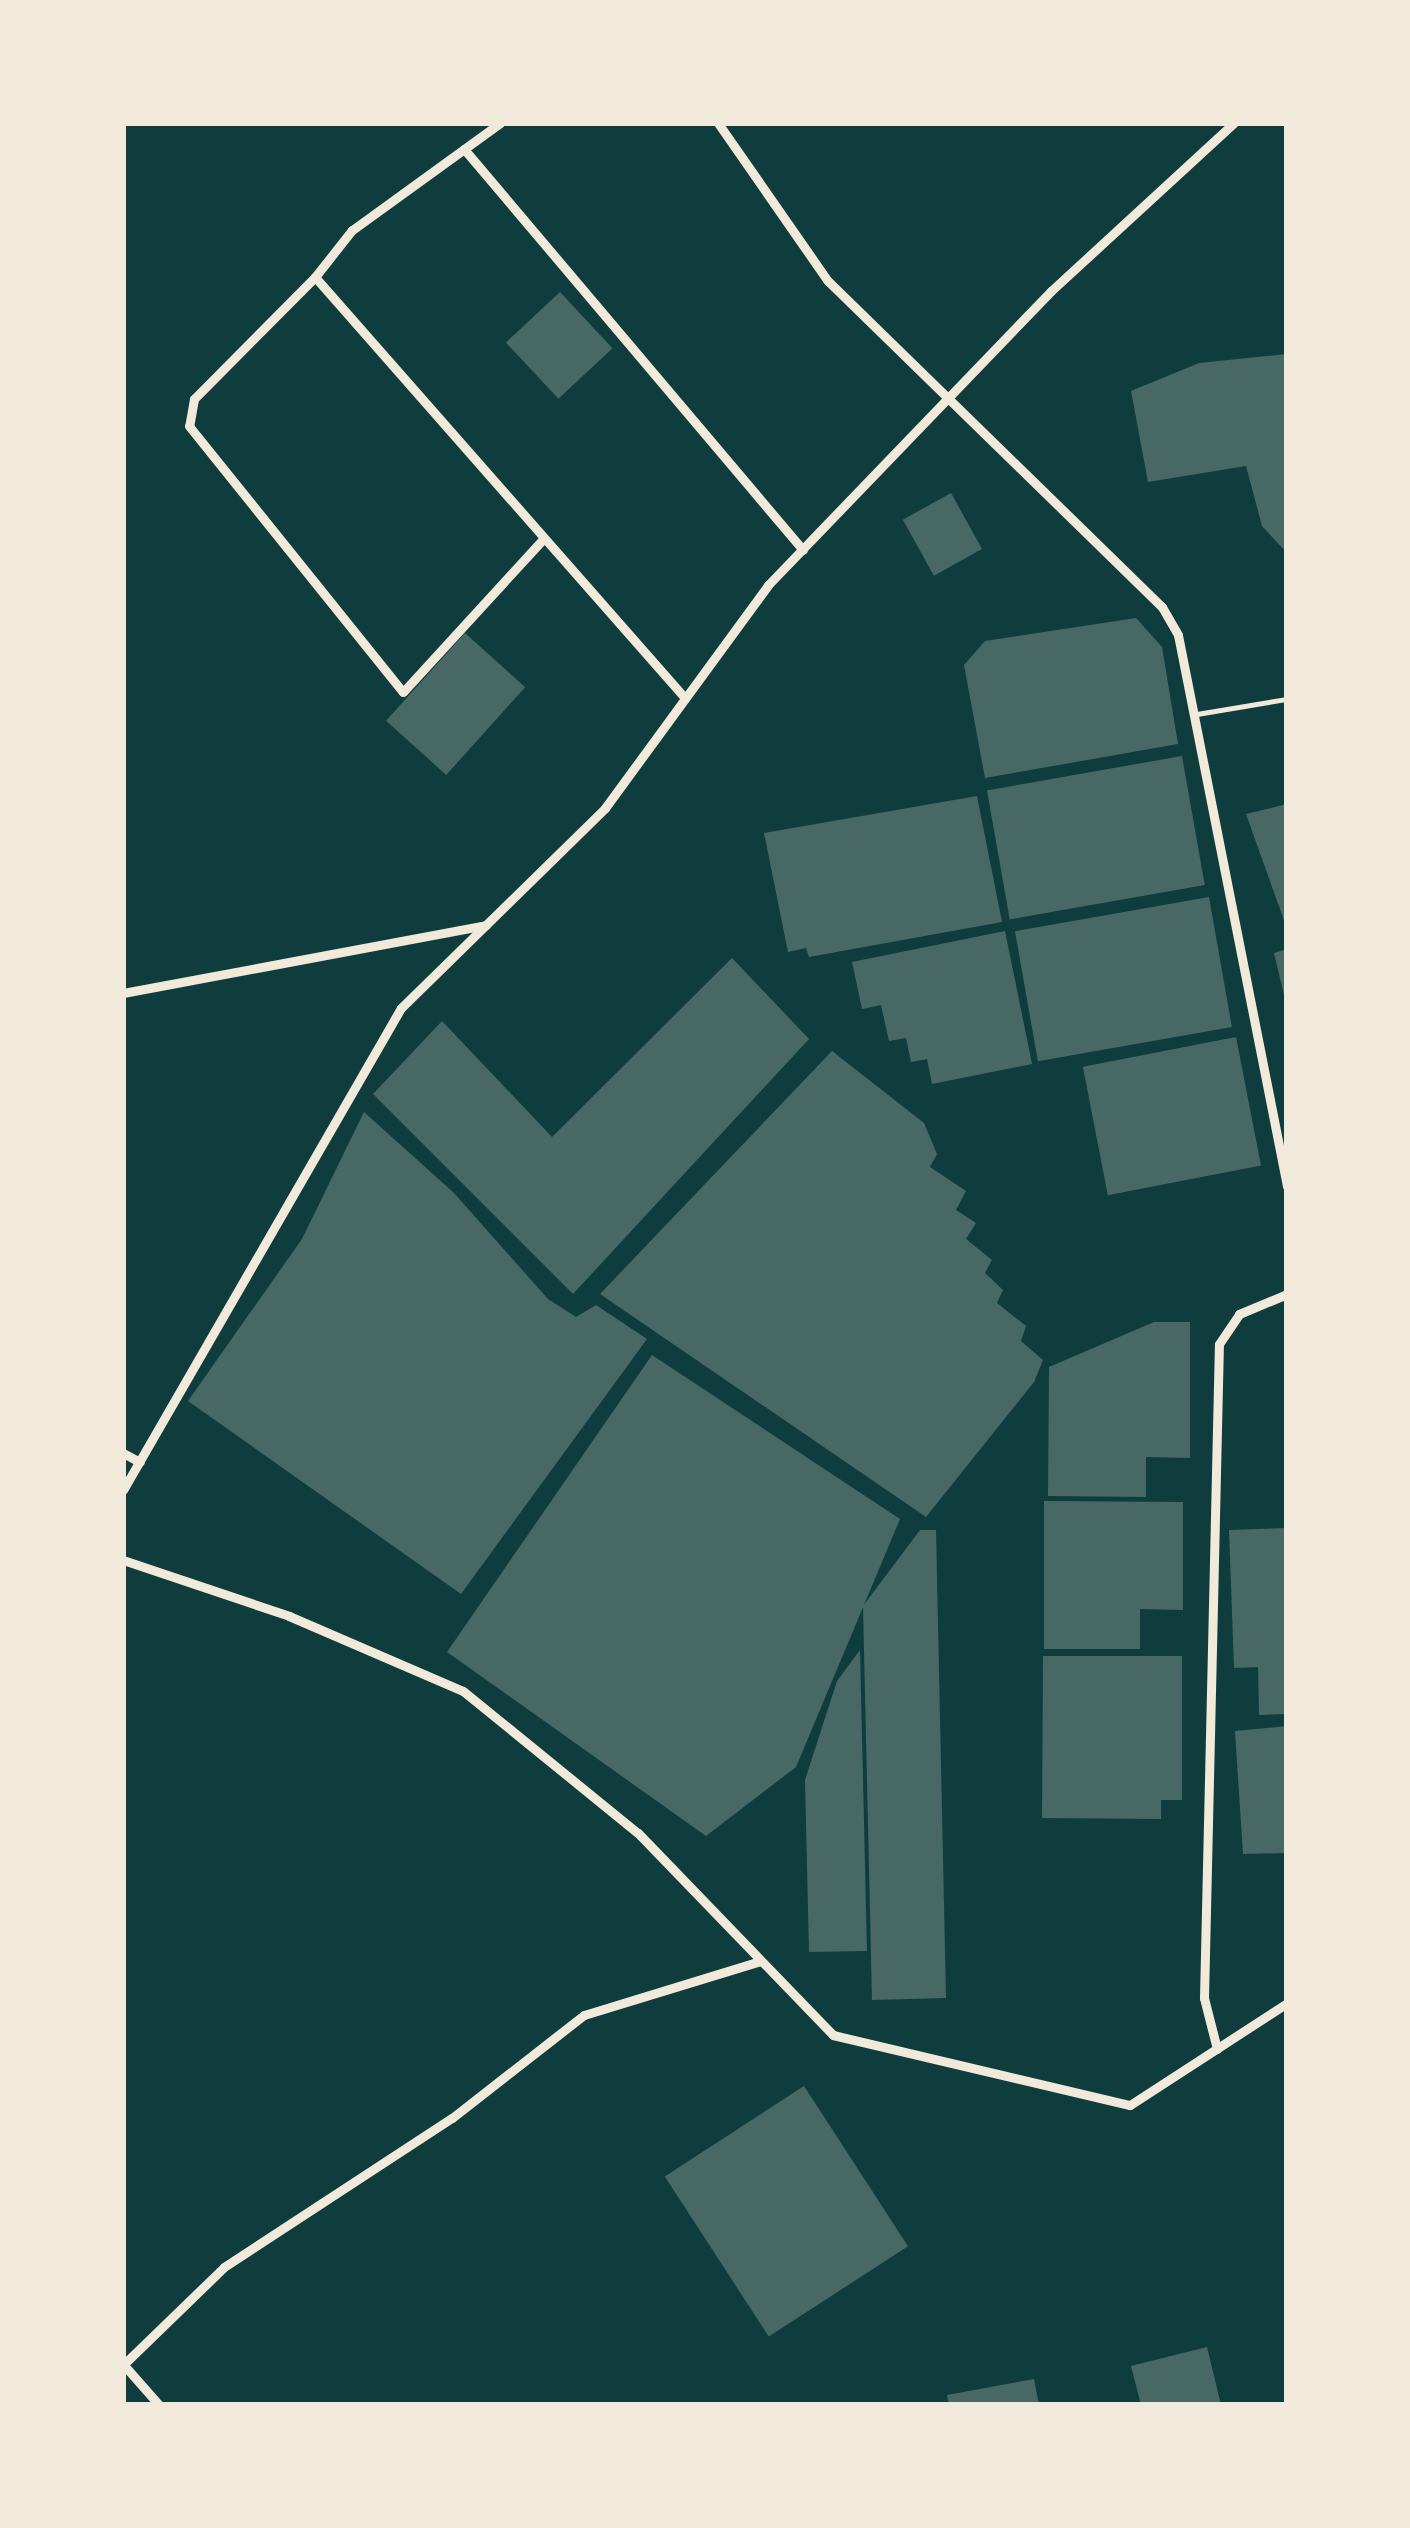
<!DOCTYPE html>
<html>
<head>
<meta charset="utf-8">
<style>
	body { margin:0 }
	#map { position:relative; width:1410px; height:2528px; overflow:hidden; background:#0f3d3e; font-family:Signika,sans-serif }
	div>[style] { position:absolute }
	.building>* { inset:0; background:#486865; transform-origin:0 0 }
	.service>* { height:4.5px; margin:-2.25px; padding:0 2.25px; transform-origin:2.25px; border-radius:2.25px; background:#f1e9da }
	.minor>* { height:9px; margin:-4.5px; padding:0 4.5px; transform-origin:4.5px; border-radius:4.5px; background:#f1e9da }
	span { translate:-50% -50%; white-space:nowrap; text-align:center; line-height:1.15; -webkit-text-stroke:10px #f1e9da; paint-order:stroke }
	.frame { position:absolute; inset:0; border:126px solid #f1e9da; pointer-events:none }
</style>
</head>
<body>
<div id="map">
	<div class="building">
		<i style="left:560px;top:292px;width:77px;height:74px;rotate:47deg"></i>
		<i style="clip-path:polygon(1287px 354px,1287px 553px,1262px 526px,1246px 466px,1148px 482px,1131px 391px,1199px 363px)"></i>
		<i style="left:951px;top:493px;width:64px;height:55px;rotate:61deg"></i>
		<i style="clip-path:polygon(1136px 618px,1162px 647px,1178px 744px,985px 778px,964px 665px,985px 641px)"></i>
		<i style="left:465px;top:633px;width:81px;height:118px;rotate:42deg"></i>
		<i style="left:1182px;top:756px;width:131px;height:198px;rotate:80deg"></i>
		<i style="clip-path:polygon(977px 796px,1002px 922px,809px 957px,806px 948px,788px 952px,764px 833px)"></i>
		<i style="clip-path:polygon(1287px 804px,1287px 926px,1286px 926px,1246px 814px)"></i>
		<i style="left:1209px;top:897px;width:132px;height:197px;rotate:80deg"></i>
		<i style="clip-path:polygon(1005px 931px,1032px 1064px,932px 1084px,927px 1059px,911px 1062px,906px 1038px,889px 1041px,881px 1005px,862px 1009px,852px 962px)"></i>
		<i style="clip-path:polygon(1287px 949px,1287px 999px,1285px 999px,1274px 953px)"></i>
		<i style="clip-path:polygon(732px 958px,809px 1039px,573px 1294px,373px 1094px,442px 1021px,552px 1137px)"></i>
		<i style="left:1236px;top:1037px;width:131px;height:156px;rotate:79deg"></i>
		<i style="clip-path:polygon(832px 1051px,924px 1123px,937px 1154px,930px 1167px,966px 1191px,956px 1210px,976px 1223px,966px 1239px,992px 1260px,985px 1273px,1003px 1290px,997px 1303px,1026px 1326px,1021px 1341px,1043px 1360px,1034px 1382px,926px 1517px,600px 1294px)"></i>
		<i style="clip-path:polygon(364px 1112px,454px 1193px,548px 1299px,576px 1317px,596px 1305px,647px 1339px,461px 1594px,188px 1401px,302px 1239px)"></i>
		<i style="clip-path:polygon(1154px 1322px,1190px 1322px,1190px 1458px,1146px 1457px,1146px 1497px,1048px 1496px,1049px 1367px)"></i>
		<i style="clip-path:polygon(652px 1355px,900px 1519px,796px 1767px,706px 1836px,447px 1652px)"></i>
		<i style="clip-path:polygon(1044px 1501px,1183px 1502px,1183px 1610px,1140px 1609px,1140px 1649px,1044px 1649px)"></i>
		<i style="clip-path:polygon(1287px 1528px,1287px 1714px,1259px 1715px,1258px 1667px,1234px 1668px,1229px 1530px)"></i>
		<i style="clip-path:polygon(920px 1530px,936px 1530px,946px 1998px,872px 2000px,863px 1606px)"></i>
		<i style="clip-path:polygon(860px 1650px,867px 1951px,809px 1952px,805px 1780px,837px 1681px)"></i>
		<i style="clip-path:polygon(1043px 1656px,1182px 1656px,1182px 1800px,1161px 1800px,1161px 1819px,1042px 1818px)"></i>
		<i style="clip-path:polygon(1287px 1726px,1287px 1853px,1243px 1854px,1235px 1731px)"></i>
		<i style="left:804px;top:2086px;width:191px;height:166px;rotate:57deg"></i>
		<i style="clip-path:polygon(1207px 2347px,1221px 2405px,1141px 2405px,1131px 2366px)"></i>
		<i style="clip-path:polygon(1034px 2379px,1039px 2405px,949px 2405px,947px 2395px)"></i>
	</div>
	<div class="service">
		<i style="left:1197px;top:714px;width:91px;rotate:-9.5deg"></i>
	</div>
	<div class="minor">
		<i style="left:500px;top:123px;width:183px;rotate:144.1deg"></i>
		<i style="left:352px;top:230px;width:60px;rotate:128.2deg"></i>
		<i style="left:315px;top:277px;width:560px;rotate:48.69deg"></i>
		<i style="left:718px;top:123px;width:193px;rotate:55.2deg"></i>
		<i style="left:828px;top:281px;width:467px;rotate:44.3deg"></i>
		<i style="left:1162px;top:607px;width:32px;rotate:60deg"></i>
		<i style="left:1178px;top:635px;width:562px;rotate:78.81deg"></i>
		<i style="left:464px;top:149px;width:525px;rotate:49.79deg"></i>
		<i style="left:315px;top:277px;width:172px;rotate:134.8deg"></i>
		<i style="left:194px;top:399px;width:27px;rotate:100deg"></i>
		<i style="left:189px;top:426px;width:341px;rotate:51.2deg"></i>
		<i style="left:403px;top:692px;width:207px;rotate:-47.5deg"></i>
		<i style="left:123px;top:993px;width:369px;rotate:-10.6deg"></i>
		<i style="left:123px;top:1453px;width:19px;rotate:28deg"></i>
		<i style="left:123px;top:1490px;width:556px;rotate:-60.03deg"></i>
		<i style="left:401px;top:1008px;width:286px;rotate:-44.4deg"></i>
		<i style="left:605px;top:808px;width:276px;rotate:-53.8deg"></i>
		<i style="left:768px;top:585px;width:408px;rotate:-46.1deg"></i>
		<i style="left:1051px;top:291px;width:248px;rotate:-42.6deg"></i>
		<i style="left:123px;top:1560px;width:175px;rotate:18.6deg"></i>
		<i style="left:289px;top:1616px;width:189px;rotate:23.3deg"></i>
		<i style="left:463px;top:1691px;width:225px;rotate:39.1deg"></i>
		<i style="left:638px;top:1833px;width:281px;rotate:46deg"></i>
		<i style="left:833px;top:2035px;width:305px;rotate:13.3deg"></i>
		<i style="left:1130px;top:2105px;width:187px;rotate:-33deg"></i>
		<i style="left:1217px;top:2049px;width:53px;rotate:-104.3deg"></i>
		<i style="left:1204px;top:1998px;width:654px;rotate:-88.69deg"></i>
		<i style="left:1219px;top:1344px;width:36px;rotate:-56deg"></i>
		<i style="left:1239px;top:1314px;width:52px;rotate:-22.6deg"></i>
		<i style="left:123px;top:2364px;width:55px;rotate:48.7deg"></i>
		<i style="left:123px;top:2365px;width:141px;rotate:-44.1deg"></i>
		<i style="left:224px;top:2267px;width:272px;rotate:-33.2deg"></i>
		<i style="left:452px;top:2118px;width:167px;rotate:-38deg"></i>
		<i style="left:584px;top:2015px;width:185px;rotate:-17deg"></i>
	</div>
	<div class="frame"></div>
</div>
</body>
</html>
